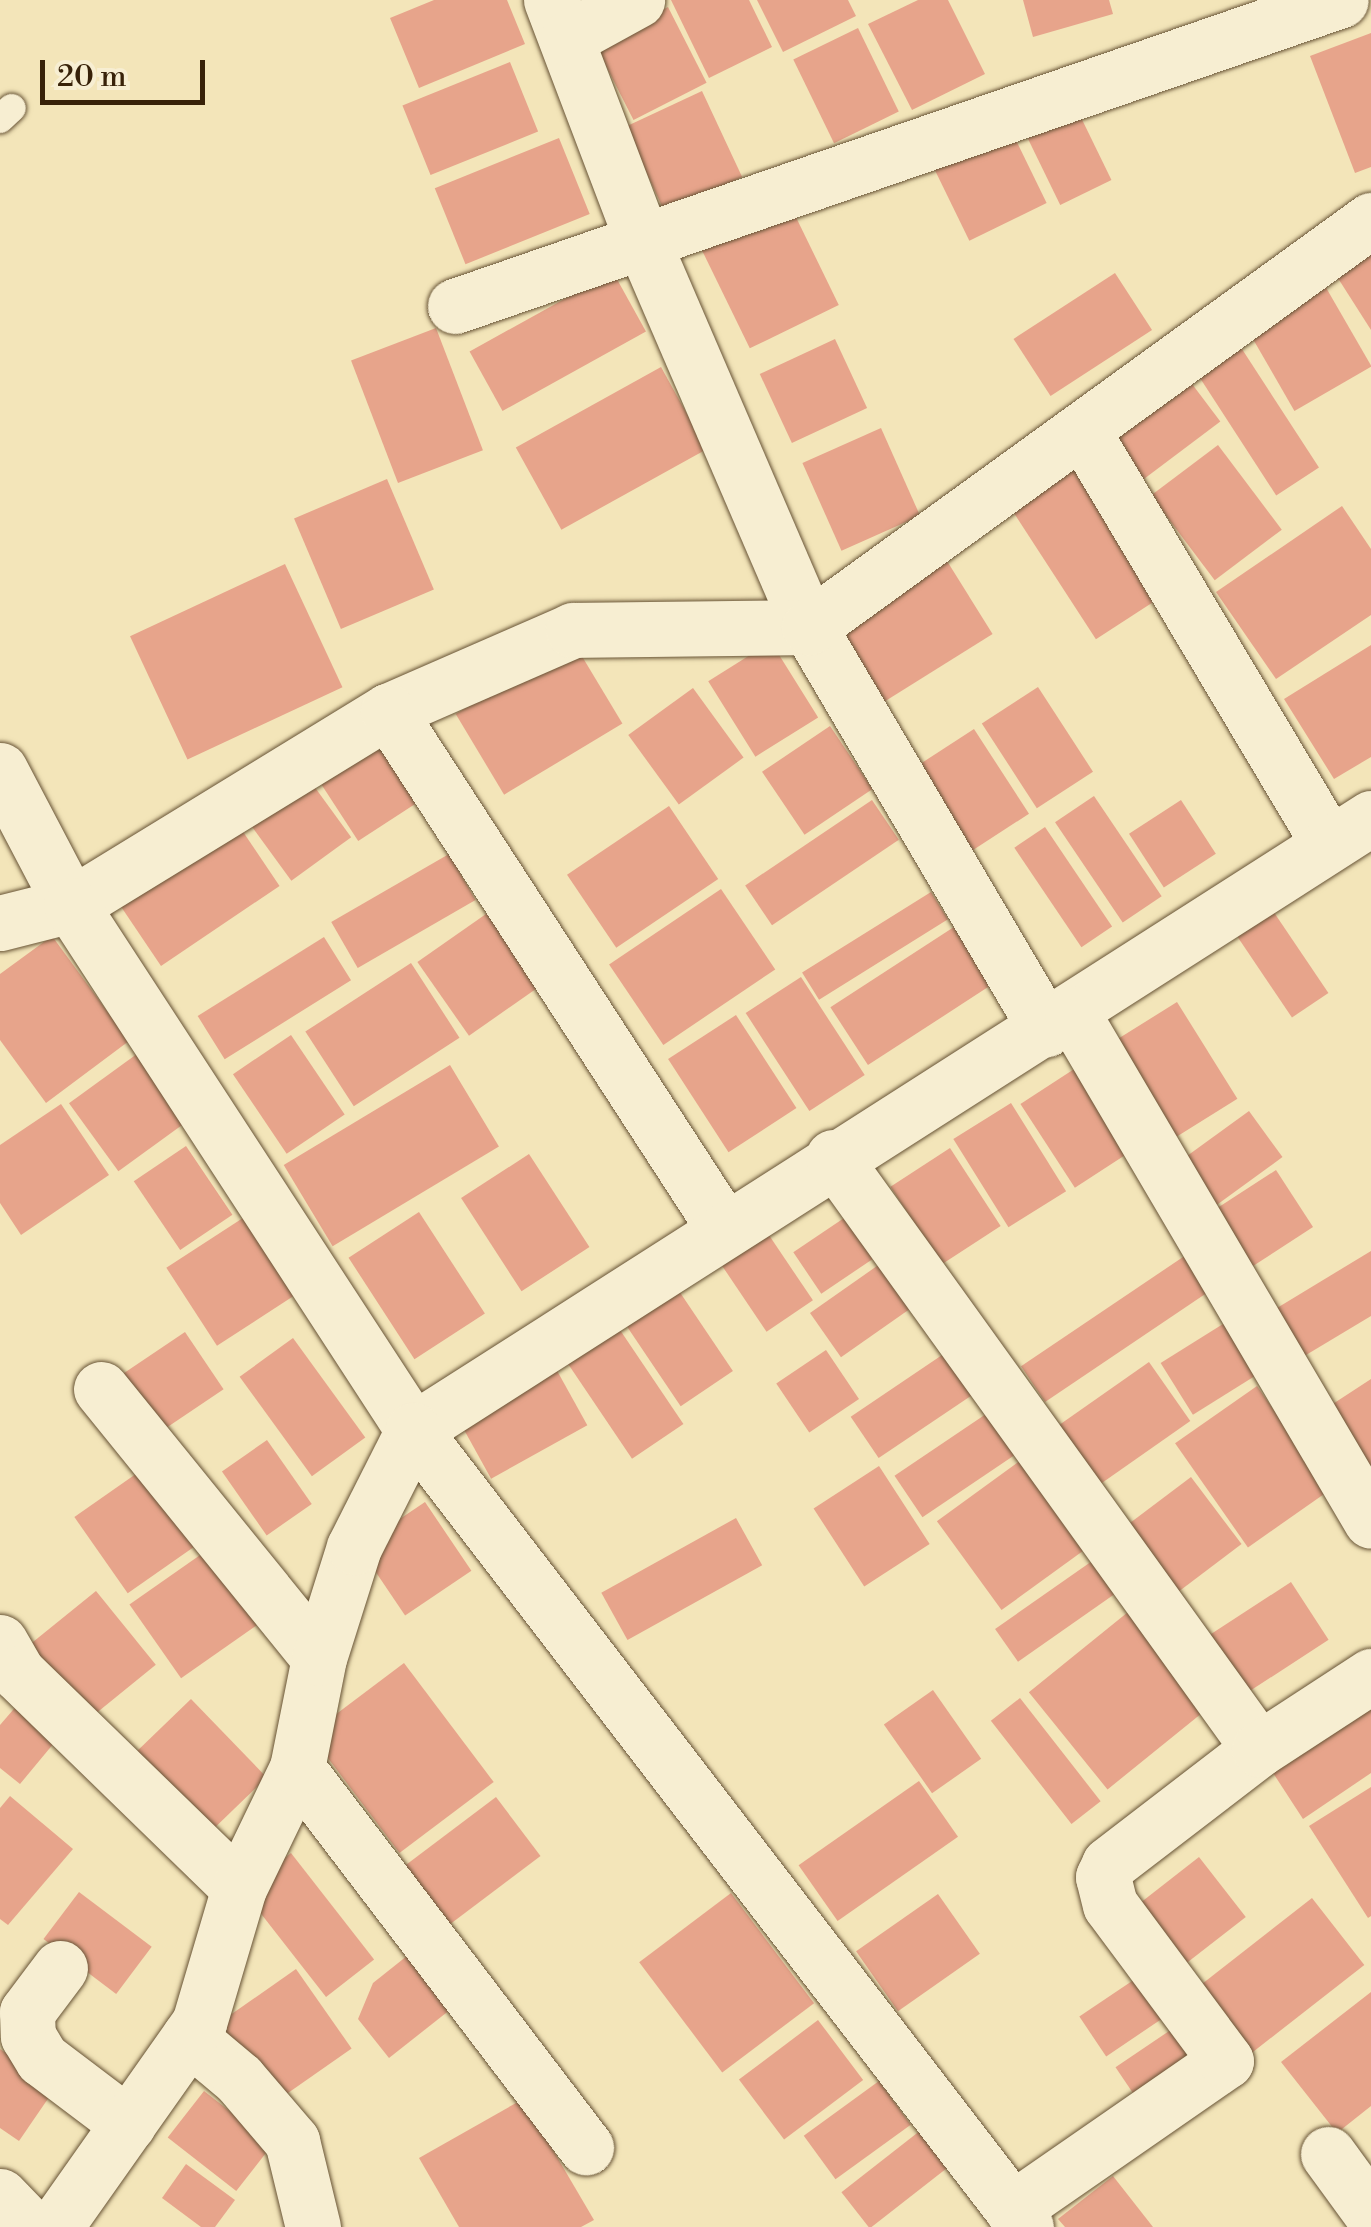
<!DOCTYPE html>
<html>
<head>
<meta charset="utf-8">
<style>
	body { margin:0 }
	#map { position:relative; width:1371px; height:2227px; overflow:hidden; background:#f3e5b9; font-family:"Libre Bodoni",serif }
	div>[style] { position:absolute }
	.building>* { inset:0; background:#e7a48b; transform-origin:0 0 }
	.roads { filter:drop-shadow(0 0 2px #675335) drop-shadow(0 0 2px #675335) }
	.service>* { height:28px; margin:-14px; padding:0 14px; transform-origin:14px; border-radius:14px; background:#f7eed2 }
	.minor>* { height:55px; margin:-27.5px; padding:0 27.5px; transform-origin:27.5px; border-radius:27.5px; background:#f7eed2 }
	span { translate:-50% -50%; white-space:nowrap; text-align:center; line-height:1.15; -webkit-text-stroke:10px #f7eed2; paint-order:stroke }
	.scale { position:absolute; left:40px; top:60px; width:165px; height:45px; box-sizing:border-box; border:5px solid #382209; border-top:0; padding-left:12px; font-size:30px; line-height:35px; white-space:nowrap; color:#382209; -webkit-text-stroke:8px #f7eed2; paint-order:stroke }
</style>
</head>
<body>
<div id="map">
	<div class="building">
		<i style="clip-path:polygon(434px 0,507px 0,525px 44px,419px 88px,390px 18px)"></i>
		<i style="clip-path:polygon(671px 0,749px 0,772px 47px,709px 78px)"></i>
		<i style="clip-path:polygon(757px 0,848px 0,856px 16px,783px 52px)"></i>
		<i style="clip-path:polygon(918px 0,948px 0,985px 74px,912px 110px,868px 24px)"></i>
		<i style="clip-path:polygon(1023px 0,1109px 0,1113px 14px,1033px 37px)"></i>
		<i style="left:668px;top:7px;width:85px;height:82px;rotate:63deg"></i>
		<i style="left:858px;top:28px;width:93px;height:72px;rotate:64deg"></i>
		<i style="clip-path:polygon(1371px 33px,1371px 167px,1355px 173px,1310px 56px)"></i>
		<i style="left:510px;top:62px;width:75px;height:116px;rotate:68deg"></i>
		<i style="left:702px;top:91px;width:95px;height:85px;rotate:65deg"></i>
		<i style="left:1072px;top:99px;width:90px;height:57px;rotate:64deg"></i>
		<i style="left:1012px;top:132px;width:79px;height:86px;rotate:64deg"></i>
		<i style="left:559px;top:138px;width:82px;height:134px;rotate:68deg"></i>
		<i style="left:791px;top:207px;width:109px;height:99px;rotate:64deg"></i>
		<i style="clip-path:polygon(1371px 233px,1371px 330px,1327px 261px)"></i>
		<i style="left:613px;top:272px;width:68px;height:164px;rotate:61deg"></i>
		<i style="left:1317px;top:272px;width:109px;height:89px;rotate:60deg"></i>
		<i style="left:1115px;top:273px;width:68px;height:121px;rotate:57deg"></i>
		<i style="left:436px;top:328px;width:131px;height:91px;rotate:69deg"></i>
		<i style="left:835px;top:339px;width:76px;height:83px;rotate:65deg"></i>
		<i style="left:1240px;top:346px;width:145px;height:51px;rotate:57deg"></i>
		<i style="left:661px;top:367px;width:94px;height:166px;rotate:61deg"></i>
		<i style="left:1180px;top:368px;width:67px;height:99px;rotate:53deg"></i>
		<i style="left:881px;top:428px;width:96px;height:86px;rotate:66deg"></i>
		<i style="left:1218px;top:445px;width:106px;height:84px;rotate:53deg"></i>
		<i style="left:1081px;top:451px;width:166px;height:90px;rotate:57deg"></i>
		<i style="left:387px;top:479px;width:120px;height:101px;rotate:67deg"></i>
		<i style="clip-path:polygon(1342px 506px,1371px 549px,1371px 615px,1276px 679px,1216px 592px)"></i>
		<i style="left:947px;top:561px;width:86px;height:149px;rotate:58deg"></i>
		<i style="left:285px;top:564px;width:136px;height:171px;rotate:65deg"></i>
		<i style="left:771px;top:642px;width:89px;height:74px;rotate:58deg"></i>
		<i style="left:574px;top:643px;width:94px;height:138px;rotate:59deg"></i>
		<i style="clip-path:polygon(1371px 645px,1371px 757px,1334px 779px,1284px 699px)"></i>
		<i style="left:1038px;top:687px;width:101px;height:67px;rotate:57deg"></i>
		<i style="left:693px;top:688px;width:86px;height:80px;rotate:54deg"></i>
		<i style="left:830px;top:726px;width:76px;height:82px;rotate:56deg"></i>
		<i style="left:974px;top:729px;width:101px;height:74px;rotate:57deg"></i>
		<i style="left:381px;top:744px;width:69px;height:72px;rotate:57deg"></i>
		<i style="left:303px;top:771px;width:82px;height:74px;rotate:54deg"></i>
		<i style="left:1094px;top:796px;width:121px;height:47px;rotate:56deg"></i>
		<i style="left:872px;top:800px;width:48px;height:153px;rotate:56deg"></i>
		<i style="left:1181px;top:800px;width:64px;height:62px;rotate:57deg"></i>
		<i style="left:669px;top:806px;width:88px;height:123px;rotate:56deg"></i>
		<i style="left:227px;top:808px;width:94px;height:143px;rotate:56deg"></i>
		<i style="left:1045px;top:827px;width:120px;height:37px;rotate:56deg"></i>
		<i style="left:449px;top:854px;width:53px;height:136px;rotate:60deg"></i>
		<i style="left:721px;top:889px;width:97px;height:135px;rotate:56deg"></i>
		<i style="left:931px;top:892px;width:32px;height:152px;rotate:58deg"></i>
		<i style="left:1263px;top:896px;width:117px;height:44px;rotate:56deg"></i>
		<i style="left:496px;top:907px;width:90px;height:96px;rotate:55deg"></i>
		<i style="left:957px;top:925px;width:69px;height:151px;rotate:57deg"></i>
		<i style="clip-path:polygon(52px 936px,129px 1041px,46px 1103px,0 1040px,0 974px)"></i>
		<i style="left:324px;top:937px;width:51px;height:149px;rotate:58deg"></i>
		<i style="left:411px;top:963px;width:89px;height:126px;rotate:57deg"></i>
		<i style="left:801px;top:977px;width:117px;height:66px;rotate:57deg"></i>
		<i style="left:1177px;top:1002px;width:114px;height:85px;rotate:58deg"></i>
		<i style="left:736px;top:1015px;width:111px;height:81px;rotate:57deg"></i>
		<i style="left:291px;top:1035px;width:96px;height:70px;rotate:56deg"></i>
		<i style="left:141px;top:1051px;width:84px;height:89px;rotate:54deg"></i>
		<i style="left:1085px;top:1062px;width:100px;height:77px;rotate:57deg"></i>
		<i style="left:450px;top:1065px;width:95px;height:194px;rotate:59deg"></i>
		<i style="left:1011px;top:1103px;width:104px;height:68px;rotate:58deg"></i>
		<i style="clip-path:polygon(61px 1104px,109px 1175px,21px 1235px,0 1203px,0 1145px)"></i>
		<i style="left:1249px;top:1111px;width:57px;height:95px;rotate:54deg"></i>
		<i style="left:186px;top:1146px;width:83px;height:63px;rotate:56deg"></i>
		<i style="left:950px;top:1148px;width:93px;height:71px;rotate:57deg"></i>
		<i style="left:529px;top:1154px;width:111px;height:81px;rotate:57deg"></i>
		<i style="left:1276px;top:1170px;width:68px;height:92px;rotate:57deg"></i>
		<i style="left:752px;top:1210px;width:109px;height:56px;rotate:56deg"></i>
		<i style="left:419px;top:1212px;width:121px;height:84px;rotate:57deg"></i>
		<i style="left:853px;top:1212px;width:50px;height:72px;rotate:56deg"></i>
		<i style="left:246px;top:1216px;width:93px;height:95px;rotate:57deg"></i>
		<i style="clip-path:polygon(1371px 1251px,1371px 1316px,1296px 1361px,1267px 1314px)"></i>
		<i style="left:1186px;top:1255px;width:43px;height:199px;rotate:56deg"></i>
		<i style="left:887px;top:1259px;width:54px;height:94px;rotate:55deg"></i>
		<i style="left:677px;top:1288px;width:100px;height:63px;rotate:56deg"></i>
		<i style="left:1231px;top:1319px;width:61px;height:83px;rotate:58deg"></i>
		<i style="left:618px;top:1327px;width:117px;height:62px;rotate:56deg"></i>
		<i style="left:185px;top:1332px;width:69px;height:90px;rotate:56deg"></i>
		<i style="left:293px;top:1338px;width:123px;height:66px;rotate:54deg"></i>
		<i style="left:951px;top:1349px;width:50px;height:121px;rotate:56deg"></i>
		<i style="left:826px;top:1350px;width:59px;height:60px;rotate:56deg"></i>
		<i style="left:550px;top:1358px;width:77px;height:110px;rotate:61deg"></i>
		<i style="left:1149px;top:1362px;width:72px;height:111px;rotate:55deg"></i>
		<i style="clip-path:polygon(1371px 1379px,1371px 1487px,1322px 1411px)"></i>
		<i style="left:1257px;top:1386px;width:127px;height:100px;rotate:55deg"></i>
		<i style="left:989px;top:1412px;width:50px;height:114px;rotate:56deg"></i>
		<i style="left:267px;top:1440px;width:78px;height:55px;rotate:55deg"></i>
		<i style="left:1021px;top:1460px;width:110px;height:104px;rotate:54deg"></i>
		<i style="left:153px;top:1462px;width:93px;height:96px;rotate:55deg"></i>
		<i style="left:879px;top:1466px;width:93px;height:78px;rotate:57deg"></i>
		<i style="left:1191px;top:1477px;width:84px;height:84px;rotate:53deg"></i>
		<i style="left:425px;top:1502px;width:83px;height:80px;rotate:56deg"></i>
		<i style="left:736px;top:1518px;width:54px;height:154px;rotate:61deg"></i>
		<i style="left:213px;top:1546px;width:90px;height:102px;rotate:55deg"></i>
		<i style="left:1095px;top:1559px;width:40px;height:122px;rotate:55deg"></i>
		<i style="left:1291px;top:1582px;width:69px;height:104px;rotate:57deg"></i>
		<i style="left:96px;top:1591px;width:95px;height:99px;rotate:51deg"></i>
		<i style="left:1133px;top:1608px;width:125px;height:134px;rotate:51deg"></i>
		<i style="left:404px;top:1663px;width:149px;height:118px;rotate:53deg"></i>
		<i style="clip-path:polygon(1371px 1684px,1371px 1773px,1303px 1819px,1262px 1756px)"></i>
		<i style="left:933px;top:1690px;width:84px;height:60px;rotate:55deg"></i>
		<i style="left:1020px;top:1698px;width:131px;height:37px;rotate:52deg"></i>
		<i style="left:191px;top:1699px;width:109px;height:90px;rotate:46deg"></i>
		<i style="clip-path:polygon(19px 1703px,59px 1737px,20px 1784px,0 1768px,0 1725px)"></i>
		<i style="left:919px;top:1781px;width:68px;height:147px;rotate:55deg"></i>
		<i style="clip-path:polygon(1371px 1787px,1371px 1916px,1368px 1918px,1309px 1826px)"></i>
		<i style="clip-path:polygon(10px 1796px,73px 1849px,8px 1925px,0 1919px,0 1808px)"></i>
		<i style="left:496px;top:1797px;width:74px;height:115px;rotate:53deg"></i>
		<i style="left:291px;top:1853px;width:135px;height:61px;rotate:52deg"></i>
		<i style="left:1199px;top:1857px;width:76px;height:82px;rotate:52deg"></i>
		<i style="left:79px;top:1892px;width:91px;height:59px;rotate:37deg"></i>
		<i style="left:731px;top:1893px;width:138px;height:115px;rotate:53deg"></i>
		<i style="left:938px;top:1894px;width:73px;height:100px;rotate:55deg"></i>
		<i style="left:1312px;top:1898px;width:85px;height:151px;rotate:52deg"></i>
		<i style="clip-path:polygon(422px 1944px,465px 1998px,389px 2058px,358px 2019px,373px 1983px)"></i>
		<i style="left:296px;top:1969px;width:97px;height:100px;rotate:55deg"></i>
		<i style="left:1144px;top:1973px;width:48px;height:78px;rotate:56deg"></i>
		<i style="clip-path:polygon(1371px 1992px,1371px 2106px,1337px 2133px,1281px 2062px)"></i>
		<i style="left:818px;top:2020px;width:75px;height:99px;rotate:53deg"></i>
		<i style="left:1181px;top:2023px;width:42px;height:79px;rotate:56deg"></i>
		<i style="clip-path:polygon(0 2049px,56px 2087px,19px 2141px,0 2128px)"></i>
		<i style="left:879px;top:2081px;width:54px;height:93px;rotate:54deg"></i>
		<i style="left:204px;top:2091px;width:87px;height:59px;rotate:38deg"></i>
		<i style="clip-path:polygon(523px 2099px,594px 2220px,581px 2227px,459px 2227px,419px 2158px)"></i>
		<i style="left:921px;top:2130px;width:46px;height:101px;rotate:52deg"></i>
		<i style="clip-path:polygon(186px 2164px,235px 2200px,215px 2227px,201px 2227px,162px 2198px)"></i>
		<i style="clip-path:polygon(1113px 2176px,1153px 2227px,1065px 2227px,1058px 2219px)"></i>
	</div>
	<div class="roads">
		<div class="service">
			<i style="left:0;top:119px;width:16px;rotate:-43deg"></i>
		</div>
		<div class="minor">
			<i style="left:551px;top:0;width:259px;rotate:69.2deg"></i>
			<i style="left:643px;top:242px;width:419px;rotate:66.7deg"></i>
			<i style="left:809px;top:627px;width:467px;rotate:59.5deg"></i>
			<i style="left:568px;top:38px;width:79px;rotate:-28.8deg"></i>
			<i style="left:455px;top:306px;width:937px;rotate:-19.05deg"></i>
			<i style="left:1082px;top:430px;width:480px;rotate:59.2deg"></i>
			<i style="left:388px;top:711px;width:202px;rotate:-23.6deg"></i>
			<i style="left:573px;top:630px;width:236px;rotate:-0.7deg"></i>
			<i style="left:809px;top:627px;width:694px;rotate:-35.91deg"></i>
			<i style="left:0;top:770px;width:153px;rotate:62.3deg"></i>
			<i style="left:71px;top:905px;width:372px;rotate:-31.5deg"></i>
			<i style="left:388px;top:711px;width:615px;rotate:57.01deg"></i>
			<i style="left:0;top:923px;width:73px;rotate:-14.2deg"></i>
			<i style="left:71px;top:905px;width:627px;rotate:56.92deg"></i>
			<i style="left:413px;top:1430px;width:1137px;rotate:-32.57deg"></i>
			<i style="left:1072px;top:1013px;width:589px;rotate:59.52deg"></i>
			<i style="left:833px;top:1157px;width:729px;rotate:54.26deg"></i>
			<i style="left:101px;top:1389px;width:346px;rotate:51deg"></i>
			<i style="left:0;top:1642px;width:36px;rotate:60deg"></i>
			<i style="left:18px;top:1673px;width:308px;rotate:44.2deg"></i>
			<i style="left:297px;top:1768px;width:477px;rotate:52.7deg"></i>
			<i style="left:60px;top:1968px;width:55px;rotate:126.9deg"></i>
			<i style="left:27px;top:2012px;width:24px;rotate:88deg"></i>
			<i style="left:28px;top:2036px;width:27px;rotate:59deg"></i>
			<i style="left:42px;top:2059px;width:108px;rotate:37.1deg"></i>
			<i style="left:189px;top:2037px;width:65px;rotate:40deg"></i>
			<i style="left:239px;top:2079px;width:82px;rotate:49.5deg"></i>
			<i style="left:292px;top:2141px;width:89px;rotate:76.3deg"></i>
			<i style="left:1328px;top:2154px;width:73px;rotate:53.9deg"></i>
			<i style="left:0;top:2196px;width:43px;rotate:45.9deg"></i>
			<i style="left:1012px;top:2209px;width:260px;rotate:-34.7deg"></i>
			<i style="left:1226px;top:2061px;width:194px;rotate:-126.6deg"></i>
			<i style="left:1110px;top:1905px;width:29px;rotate:-104deg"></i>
			<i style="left:1103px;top:1877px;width:14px;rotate:-65deg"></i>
			<i style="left:1109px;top:1864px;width:189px;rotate:-37.5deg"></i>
			<i style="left:1259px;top:1749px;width:134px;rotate:-33.1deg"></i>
			<i style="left:55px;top:2227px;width:250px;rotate:-54.8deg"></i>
			<i style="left:199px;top:2023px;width:141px;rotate:-73.5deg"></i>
			<i style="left:239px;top:1888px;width:133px;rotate:-64.2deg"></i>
			<i style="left:297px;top:1768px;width:112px;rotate:-78.7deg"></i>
			<i style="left:319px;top:1658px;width:116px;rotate:-72.5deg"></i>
			<i style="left:354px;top:1547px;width:131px;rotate:-63.2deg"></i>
			<i style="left:413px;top:1430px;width:1005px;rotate:52.43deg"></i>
		</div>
	</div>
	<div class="scale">20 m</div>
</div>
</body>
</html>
